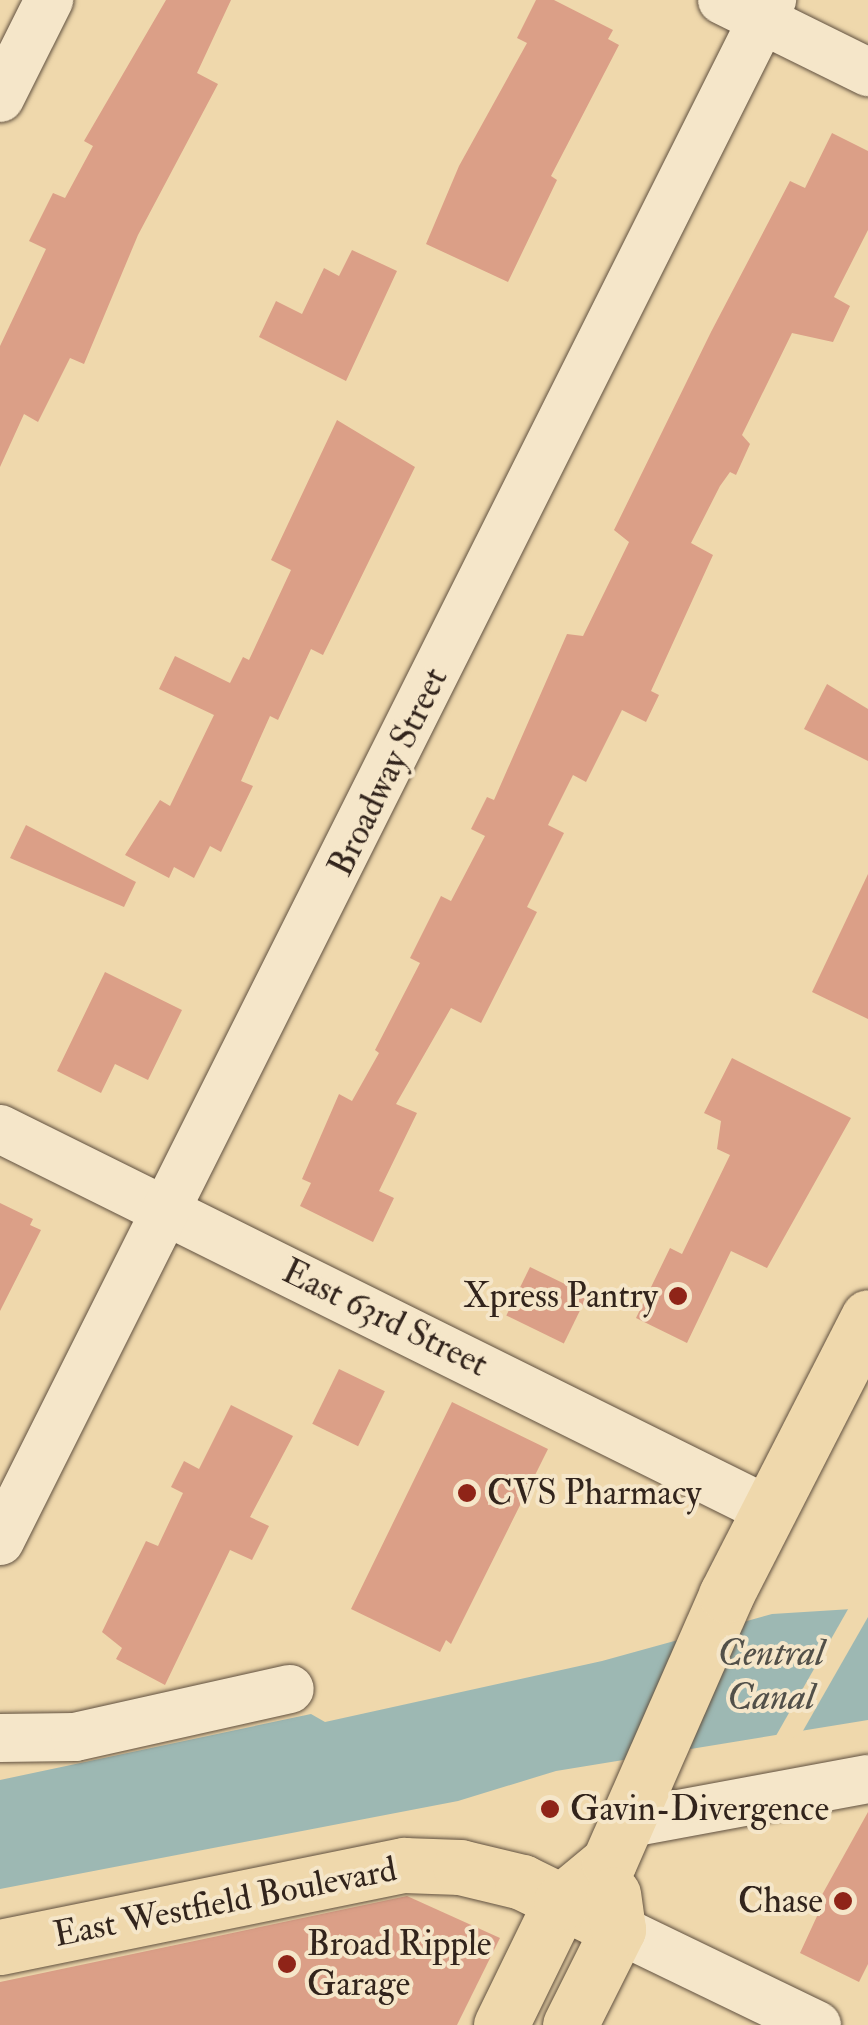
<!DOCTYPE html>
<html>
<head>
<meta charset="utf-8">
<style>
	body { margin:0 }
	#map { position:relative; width:868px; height:2025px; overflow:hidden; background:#efd8ac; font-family:"IM FELL Double Pica",serif }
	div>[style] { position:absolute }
	.water>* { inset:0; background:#9db8b3 }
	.pier>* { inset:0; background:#efd8ac }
	.building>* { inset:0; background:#db9f87; transform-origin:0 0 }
	.roads { filter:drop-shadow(0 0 2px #615140) drop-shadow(0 0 2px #615140) }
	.minor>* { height:48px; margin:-24px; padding:0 24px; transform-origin:24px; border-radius:24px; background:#f5e6c9 }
	.major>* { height:55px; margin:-27.5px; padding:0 27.5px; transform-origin:27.5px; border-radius:27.5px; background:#efd8ac }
	.dots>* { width:28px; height:28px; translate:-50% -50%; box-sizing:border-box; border:5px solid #f5e6c9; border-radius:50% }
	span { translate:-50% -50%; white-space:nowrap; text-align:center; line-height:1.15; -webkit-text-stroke:8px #f5e6c9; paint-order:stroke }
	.street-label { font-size:35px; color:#32241c }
	.poi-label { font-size:35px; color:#32241c }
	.right { translate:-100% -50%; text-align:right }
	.left { translate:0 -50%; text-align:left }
	.water-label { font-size:38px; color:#525049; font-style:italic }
</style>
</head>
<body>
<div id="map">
	<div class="water">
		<i style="clip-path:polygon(868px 1608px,868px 1720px,556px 1771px,458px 1801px,0 1889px,0 1780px,311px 1714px,325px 1722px,602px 1661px,772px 1614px)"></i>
	</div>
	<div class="pier">
		<i style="clip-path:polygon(868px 1603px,868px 1617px,800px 1736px,773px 1741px,851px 1604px)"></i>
	</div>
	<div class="building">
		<i style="clip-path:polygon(166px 0,231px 0,197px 73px,218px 84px,138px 235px,84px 364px,70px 358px,38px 422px,24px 414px,0 467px,0 346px,46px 249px,29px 241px,53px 193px,65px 198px,93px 146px,84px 141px)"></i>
		<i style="clip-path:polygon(536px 0,554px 0,613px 30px,608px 39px,619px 45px,551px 176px,557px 180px,508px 282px,426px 244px,459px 166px,527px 43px,517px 38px)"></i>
		<i style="clip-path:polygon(832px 133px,868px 151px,868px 230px,834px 297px,850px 306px,833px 342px,792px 333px,742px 435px,750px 444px,736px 475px,730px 472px,720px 486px,691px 543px,713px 555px,651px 691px,659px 695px,646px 722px,622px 710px,586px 782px,573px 775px,548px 825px,564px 833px,527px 907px,537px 912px,481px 1023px,451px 1008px,396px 1104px,417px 1113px,379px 1191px,394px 1198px,373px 1242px,300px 1206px,311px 1183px,302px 1179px,339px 1094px,352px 1101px,379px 1053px,375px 1050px,420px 963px,410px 958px,441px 896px,451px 901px,485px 836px,471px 829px,487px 797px,494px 800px,567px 634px,583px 636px,629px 542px,614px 530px,711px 332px,790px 181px,805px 188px)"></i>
		<i style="clip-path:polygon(352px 250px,397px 271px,346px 381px,259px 337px,276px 301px,302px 314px,324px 268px,339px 276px)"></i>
		<i style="clip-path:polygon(337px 420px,415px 467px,323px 655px,311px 649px,278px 720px,270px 716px,241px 781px,253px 786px,221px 852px,210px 846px,194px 878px,174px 867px,169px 878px,125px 855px,160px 800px,170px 806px,214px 715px,159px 689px,175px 656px,230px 683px,243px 657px,249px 660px,291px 570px,271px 560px)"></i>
		<i style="clip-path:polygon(827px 684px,868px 709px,868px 761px,804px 729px)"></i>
		<i style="clip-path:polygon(26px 825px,136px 882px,124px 907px,10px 858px)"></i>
		<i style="clip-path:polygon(868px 874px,868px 1019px,812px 992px)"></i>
		<i style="clip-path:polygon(105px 972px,182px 1010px,148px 1080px,115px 1064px,101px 1093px,57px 1071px)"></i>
		<i style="clip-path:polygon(732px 1058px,851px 1118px,767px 1268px,731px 1251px,687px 1343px,636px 1318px,670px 1248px,682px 1254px,730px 1155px,717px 1149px,721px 1121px,704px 1113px)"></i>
		<i style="clip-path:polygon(0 1203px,33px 1219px,30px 1225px,41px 1230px,0 1311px)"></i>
		<i style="left:530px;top:1267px;width:64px;height:54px;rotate:26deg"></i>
		<i style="left:339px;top:1369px;width:51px;height:61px;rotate:26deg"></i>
		<i style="clip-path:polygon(452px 1402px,548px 1449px,451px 1644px,446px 1640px,440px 1652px,351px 1609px)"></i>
		<i style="clip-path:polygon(231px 1405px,293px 1436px,250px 1517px,269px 1526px,252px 1560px,230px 1550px,165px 1685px,116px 1659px,122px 1648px,102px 1632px,146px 1541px,158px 1546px,183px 1493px,171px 1487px,184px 1461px,199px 1469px)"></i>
		<i style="clip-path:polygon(868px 1812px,868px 1964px,859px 1982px,800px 1953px,818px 1914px,813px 1911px)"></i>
		<i style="clip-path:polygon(407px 1896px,500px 1938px,457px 2025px,0 2025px,0 1982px)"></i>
	</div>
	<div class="roads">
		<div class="minor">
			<i style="left:722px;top:0;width:163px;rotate:26.3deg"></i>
			<i style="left:0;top:98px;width:110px;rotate:-63.4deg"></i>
			<i style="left:0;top:1129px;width:857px;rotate:26.39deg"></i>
			<i style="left:0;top:1541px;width:1724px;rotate:-63.39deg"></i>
			<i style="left:0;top:1738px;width:75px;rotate:-0.8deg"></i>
			<i style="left:75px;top:1737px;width:220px;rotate:-12.6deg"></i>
			<i style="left:625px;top:1824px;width:247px;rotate:-10.5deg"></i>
			<i style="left:618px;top:1929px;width:221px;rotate:25.8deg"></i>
		</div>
		<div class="major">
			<i style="left:0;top:1947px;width:412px;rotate:-11.5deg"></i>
			<i style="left:404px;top:1865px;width:56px;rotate:2deg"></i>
			<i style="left:460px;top:1867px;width:64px;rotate:13.6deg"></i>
			<i style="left:522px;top:1882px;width:107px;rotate:26.1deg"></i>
			<i style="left:501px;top:2025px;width:137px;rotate:-64deg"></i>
			<i style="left:561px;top:1902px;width:62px;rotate:-39.8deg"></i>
			<i style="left:609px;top:1862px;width:292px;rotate:-66.3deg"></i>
			<i style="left:726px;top:1595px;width:312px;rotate:-62.9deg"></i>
			<i style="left:570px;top:2025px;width:107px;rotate:-63.4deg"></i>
			<i style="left:618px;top:1929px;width:35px;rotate:-98deg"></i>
		</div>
	</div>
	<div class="dots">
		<i style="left:678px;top:1296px;background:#8f2418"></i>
		<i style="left:467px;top:1493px;background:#8f2418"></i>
		<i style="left:550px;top:1809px;background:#8f2418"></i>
		<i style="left:843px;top:1901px;background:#8f2418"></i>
		<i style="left:287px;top:1964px;background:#8f2418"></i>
	</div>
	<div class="street-label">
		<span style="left:388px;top:772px;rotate:-64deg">Broadway Street</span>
		<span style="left:385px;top:1318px;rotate:26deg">East 63rd Street</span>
		<span style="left:225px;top:1902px;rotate:-11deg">East Westfield Boulevard</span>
	</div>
	<div class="poi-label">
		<span class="right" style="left:658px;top:1296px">Xpress Pantry</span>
		<span class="left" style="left:487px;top:1493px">CVS Pharmacy</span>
		<span class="left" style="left:570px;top:1809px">Gavin-Divergence</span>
		<span class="right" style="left:823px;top:1901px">Chase</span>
		<span class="left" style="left:307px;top:1964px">Broad Ripple<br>Garage</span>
	</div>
	<div class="water-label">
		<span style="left:771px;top:1676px">Central<br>Canal</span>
	</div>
</div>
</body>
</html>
